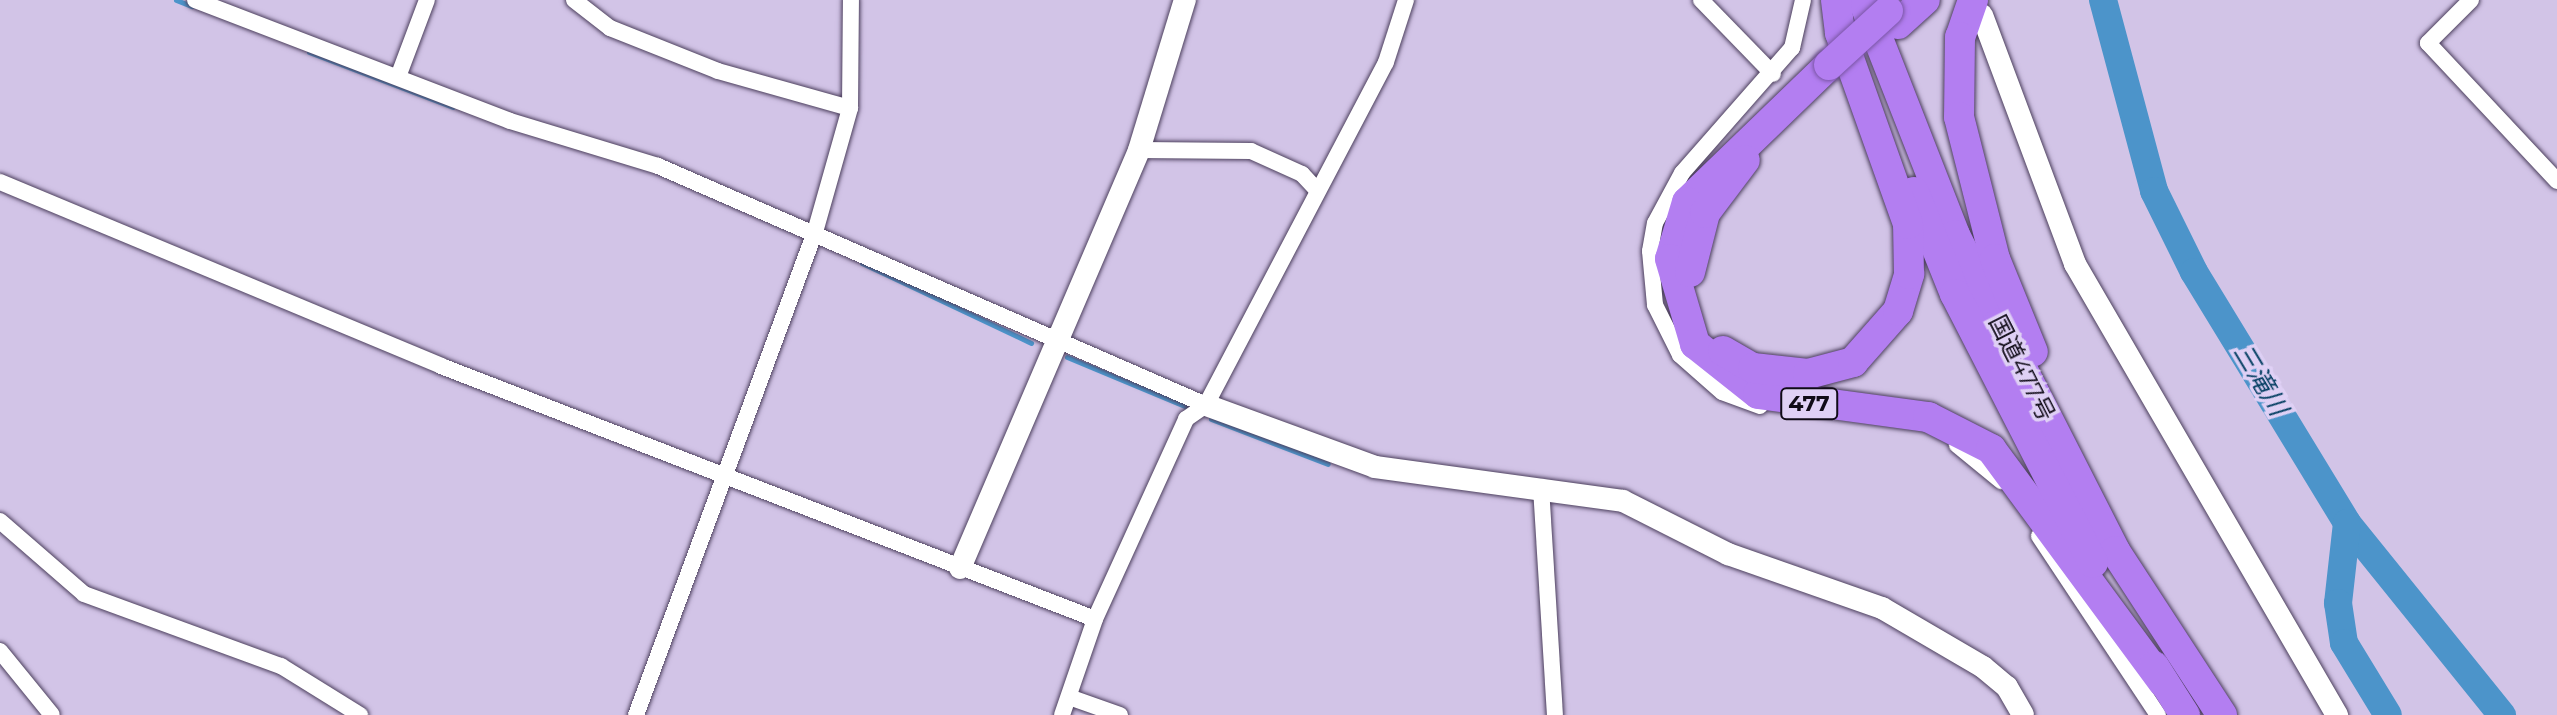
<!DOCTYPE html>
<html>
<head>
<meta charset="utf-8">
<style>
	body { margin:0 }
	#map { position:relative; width:2557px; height:715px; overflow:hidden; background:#d2c4e7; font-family:Montserrat,"Noto Sans JP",sans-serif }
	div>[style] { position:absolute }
	.stream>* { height:5px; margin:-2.5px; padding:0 2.5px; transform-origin:2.5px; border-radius:2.5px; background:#4c94ca }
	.river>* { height:28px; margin:-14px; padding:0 14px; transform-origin:14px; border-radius:14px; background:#4c94ca }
	.roads { filter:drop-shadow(0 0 2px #4c3f5d) drop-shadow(0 0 2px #4c3f5d) }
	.street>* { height:16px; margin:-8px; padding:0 8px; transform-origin:8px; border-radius:8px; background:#fff }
	.secondary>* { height:22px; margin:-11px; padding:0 11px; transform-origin:11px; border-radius:11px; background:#fff }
	.highway>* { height:30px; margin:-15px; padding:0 15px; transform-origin:15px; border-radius:15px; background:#b37ef1 }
	.bridges { filter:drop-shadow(0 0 2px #7a56a5) drop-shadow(0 0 2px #7a56a5) }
	.highway-bridge>* { height:30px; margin:-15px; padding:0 15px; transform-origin:15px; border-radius:15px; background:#b37ef1 }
	span { translate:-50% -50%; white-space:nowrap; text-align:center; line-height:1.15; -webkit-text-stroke:7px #dfd0f5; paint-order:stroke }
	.shield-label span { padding:2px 6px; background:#dfd0f5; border:2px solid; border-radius:6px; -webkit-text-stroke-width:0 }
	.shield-label { font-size:22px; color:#100b17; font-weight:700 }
	.street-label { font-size:24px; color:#100b17 }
	.water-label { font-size:26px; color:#053f63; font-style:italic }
</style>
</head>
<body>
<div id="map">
	<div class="stream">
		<i style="left:176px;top:0;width:17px;rotate:21deg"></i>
		<i style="left:309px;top:52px;width:154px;rotate:20.9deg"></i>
		<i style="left:862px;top:263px;width:187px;rotate:25.3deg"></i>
		<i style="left:1067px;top:357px;width:128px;rotate:22.6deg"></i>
		<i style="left:1211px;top:419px;width:125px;rotate:21deg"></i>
	</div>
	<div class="river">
		<i style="left:2103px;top:0;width:198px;rotate:75deg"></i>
		<i style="left:2154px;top:191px;width:90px;rotate:63.7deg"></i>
		<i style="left:2194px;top:272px;width:294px;rotate:58.6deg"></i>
		<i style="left:2347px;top:523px;width:247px;rotate:51.1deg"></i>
		<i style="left:2347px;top:523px;width:81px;rotate:96.4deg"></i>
		<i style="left:2338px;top:603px;width:40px;rotate:81.5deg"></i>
		<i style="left:2344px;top:643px;width:84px;rotate:58.6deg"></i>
	</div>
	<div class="roads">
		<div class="street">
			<i style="left:195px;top:0;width:337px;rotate:21deg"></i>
			<i style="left:510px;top:121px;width:155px;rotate:16.9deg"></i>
			<i style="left:658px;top:166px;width:598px;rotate:23.56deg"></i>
			<i style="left:574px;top:0;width:46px;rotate:37.9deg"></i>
			<i style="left:610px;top:28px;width:116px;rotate:21.7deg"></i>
			<i style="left:718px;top:71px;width:137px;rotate:15.7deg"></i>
			<i style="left:1701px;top:0;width:103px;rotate:45.8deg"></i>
			<i style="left:2471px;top:0;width:61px;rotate:135deg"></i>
			<i style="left:2428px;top:43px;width:189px;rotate:46.9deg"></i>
			<i style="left:398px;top:77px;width:82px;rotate:-69.4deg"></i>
			<i style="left:1139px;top:150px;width:112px;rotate:0.5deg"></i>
			<i style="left:1251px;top:151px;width:56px;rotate:24.3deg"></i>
			<i style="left:1302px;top:174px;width:22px;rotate:47deg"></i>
			<i style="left:0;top:182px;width:478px;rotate:22.6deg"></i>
			<i style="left:441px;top:366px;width:701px;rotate:21.15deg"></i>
			<i style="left:1760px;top:406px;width:40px;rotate:-159.8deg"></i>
			<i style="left:1722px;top:392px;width:56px;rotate:-138.6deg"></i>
			<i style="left:1680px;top:355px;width:56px;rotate:-116.6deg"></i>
			<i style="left:1655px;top:305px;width:54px;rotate:-95.3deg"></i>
			<i style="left:1650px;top:251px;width:28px;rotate:-80deg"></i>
			<i style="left:1655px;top:223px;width:57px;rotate:-61.6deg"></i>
			<i style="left:1682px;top:173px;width:167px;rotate:-48.7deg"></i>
			<i style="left:1792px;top:48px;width:49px;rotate:-77.1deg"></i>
			<i style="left:1957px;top:445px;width:57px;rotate:39.3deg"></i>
			<i style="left:1541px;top:487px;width:228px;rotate:86.5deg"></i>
			<i style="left:0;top:521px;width:111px;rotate:41deg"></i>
			<i style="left:84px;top:594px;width:210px;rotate:20.1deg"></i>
			<i style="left:281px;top:666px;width:93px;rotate:31.8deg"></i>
			<i style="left:2039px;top:536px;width:215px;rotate:56.4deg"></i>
			<i style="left:0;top:651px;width:82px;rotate:50.9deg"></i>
			<i style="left:1069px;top:697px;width:54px;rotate:19.4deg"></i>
			<i style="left:636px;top:715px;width:515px;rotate:-69.67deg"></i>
			<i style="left:815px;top:232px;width:129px;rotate:-74.2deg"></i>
			<i style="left:850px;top:108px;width:108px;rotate:-89.5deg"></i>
			<i style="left:1062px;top:715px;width:102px;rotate:-71deg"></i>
			<i style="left:1095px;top:619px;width:220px;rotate:-65.5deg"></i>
			<i style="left:1186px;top:419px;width:24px;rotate:-35deg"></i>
			<i style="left:1206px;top:405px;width:387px;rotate:-62.3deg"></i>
			<i style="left:1386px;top:62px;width:65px;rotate:-72.1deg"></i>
		</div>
		<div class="secondary">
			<i style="left:1982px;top:15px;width:266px;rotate:69.5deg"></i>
			<i style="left:2075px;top:264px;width:522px;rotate:59.85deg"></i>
			<i style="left:1206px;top:405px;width:180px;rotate:20.1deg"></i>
			<i style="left:1375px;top:467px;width:250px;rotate:7.8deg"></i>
			<i style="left:1623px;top:501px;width:118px;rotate:26.8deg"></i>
			<i style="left:1728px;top:554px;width:163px;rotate:19.3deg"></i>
			<i style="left:1882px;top:608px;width:117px;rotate:30.3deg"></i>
			<i style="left:1983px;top:667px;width:31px;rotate:40deg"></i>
			<i style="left:2007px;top:687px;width:32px;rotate:60deg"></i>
			<i style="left:960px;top:568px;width:455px;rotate:-66.8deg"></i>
			<i style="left:1139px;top:150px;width:157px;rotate:-73deg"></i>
		</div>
		<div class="highway">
			<i style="left:1863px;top:0;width:252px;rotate:68.6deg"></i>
			<i style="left:1955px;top:235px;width:98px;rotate:63.4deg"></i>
			<i style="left:1999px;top:323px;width:256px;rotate:63deg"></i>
			<i style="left:2115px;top:551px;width:196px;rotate:56.9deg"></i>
			<i style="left:1973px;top:0;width:39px;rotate:109deg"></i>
			<i style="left:1960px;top:37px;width:80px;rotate:90.7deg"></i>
			<i style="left:1959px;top:117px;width:146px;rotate:75.8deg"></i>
			<i style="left:1995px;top:259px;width:100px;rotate:67.8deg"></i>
			<i style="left:1898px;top:24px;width:36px;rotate:-42deg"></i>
			<i style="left:1829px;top:65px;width:197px;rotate:136deg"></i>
			<i style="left:1687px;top:202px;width:59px;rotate:106.6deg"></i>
			<i style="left:1670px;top:259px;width:89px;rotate:73.6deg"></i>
			<i style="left:1695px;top:344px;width:80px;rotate:38.4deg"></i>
			<i style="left:1758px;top:394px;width:172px;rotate:7.7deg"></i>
			<i style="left:1928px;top:417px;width:71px;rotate:26.9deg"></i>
			<i style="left:1991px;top:449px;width:290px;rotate:53.6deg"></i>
			<i style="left:1914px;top:192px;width:110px;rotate:68.1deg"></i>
			<i style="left:1955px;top:294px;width:302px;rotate:62.8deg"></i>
			<i style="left:1690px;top:272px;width:61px;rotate:-75.7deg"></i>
			<i style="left:1705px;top:213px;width:66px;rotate:-53deg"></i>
			<i style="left:1723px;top:351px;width:34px;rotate:30deg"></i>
			<i style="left:1753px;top:368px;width:55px;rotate:6.2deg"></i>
			<i style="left:1808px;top:374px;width:47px;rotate:-14.9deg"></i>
			<i style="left:1853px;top:362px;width:68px;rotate:-48.6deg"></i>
			<i style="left:1898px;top:311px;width:39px;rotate:-73deg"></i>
			<i style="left:1909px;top:274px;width:50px;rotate:-91.1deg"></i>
			<i style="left:1908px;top:224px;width:203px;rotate:-109.6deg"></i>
			<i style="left:1840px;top:33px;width:33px;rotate:-97deg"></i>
			<i style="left:2154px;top:666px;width:58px;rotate:57.7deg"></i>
		</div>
	</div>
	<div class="bridges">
		<div class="highway-bridge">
			<i style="left:1829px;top:65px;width:80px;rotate:-42.5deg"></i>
		</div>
	</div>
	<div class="shield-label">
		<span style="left:1809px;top:404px">477</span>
	</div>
	<div class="street-label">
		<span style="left:2022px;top:368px;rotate:63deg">国道477号</span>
	</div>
	<div class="water-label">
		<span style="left:2260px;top:380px;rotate:59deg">三滝川</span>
	</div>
</div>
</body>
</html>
